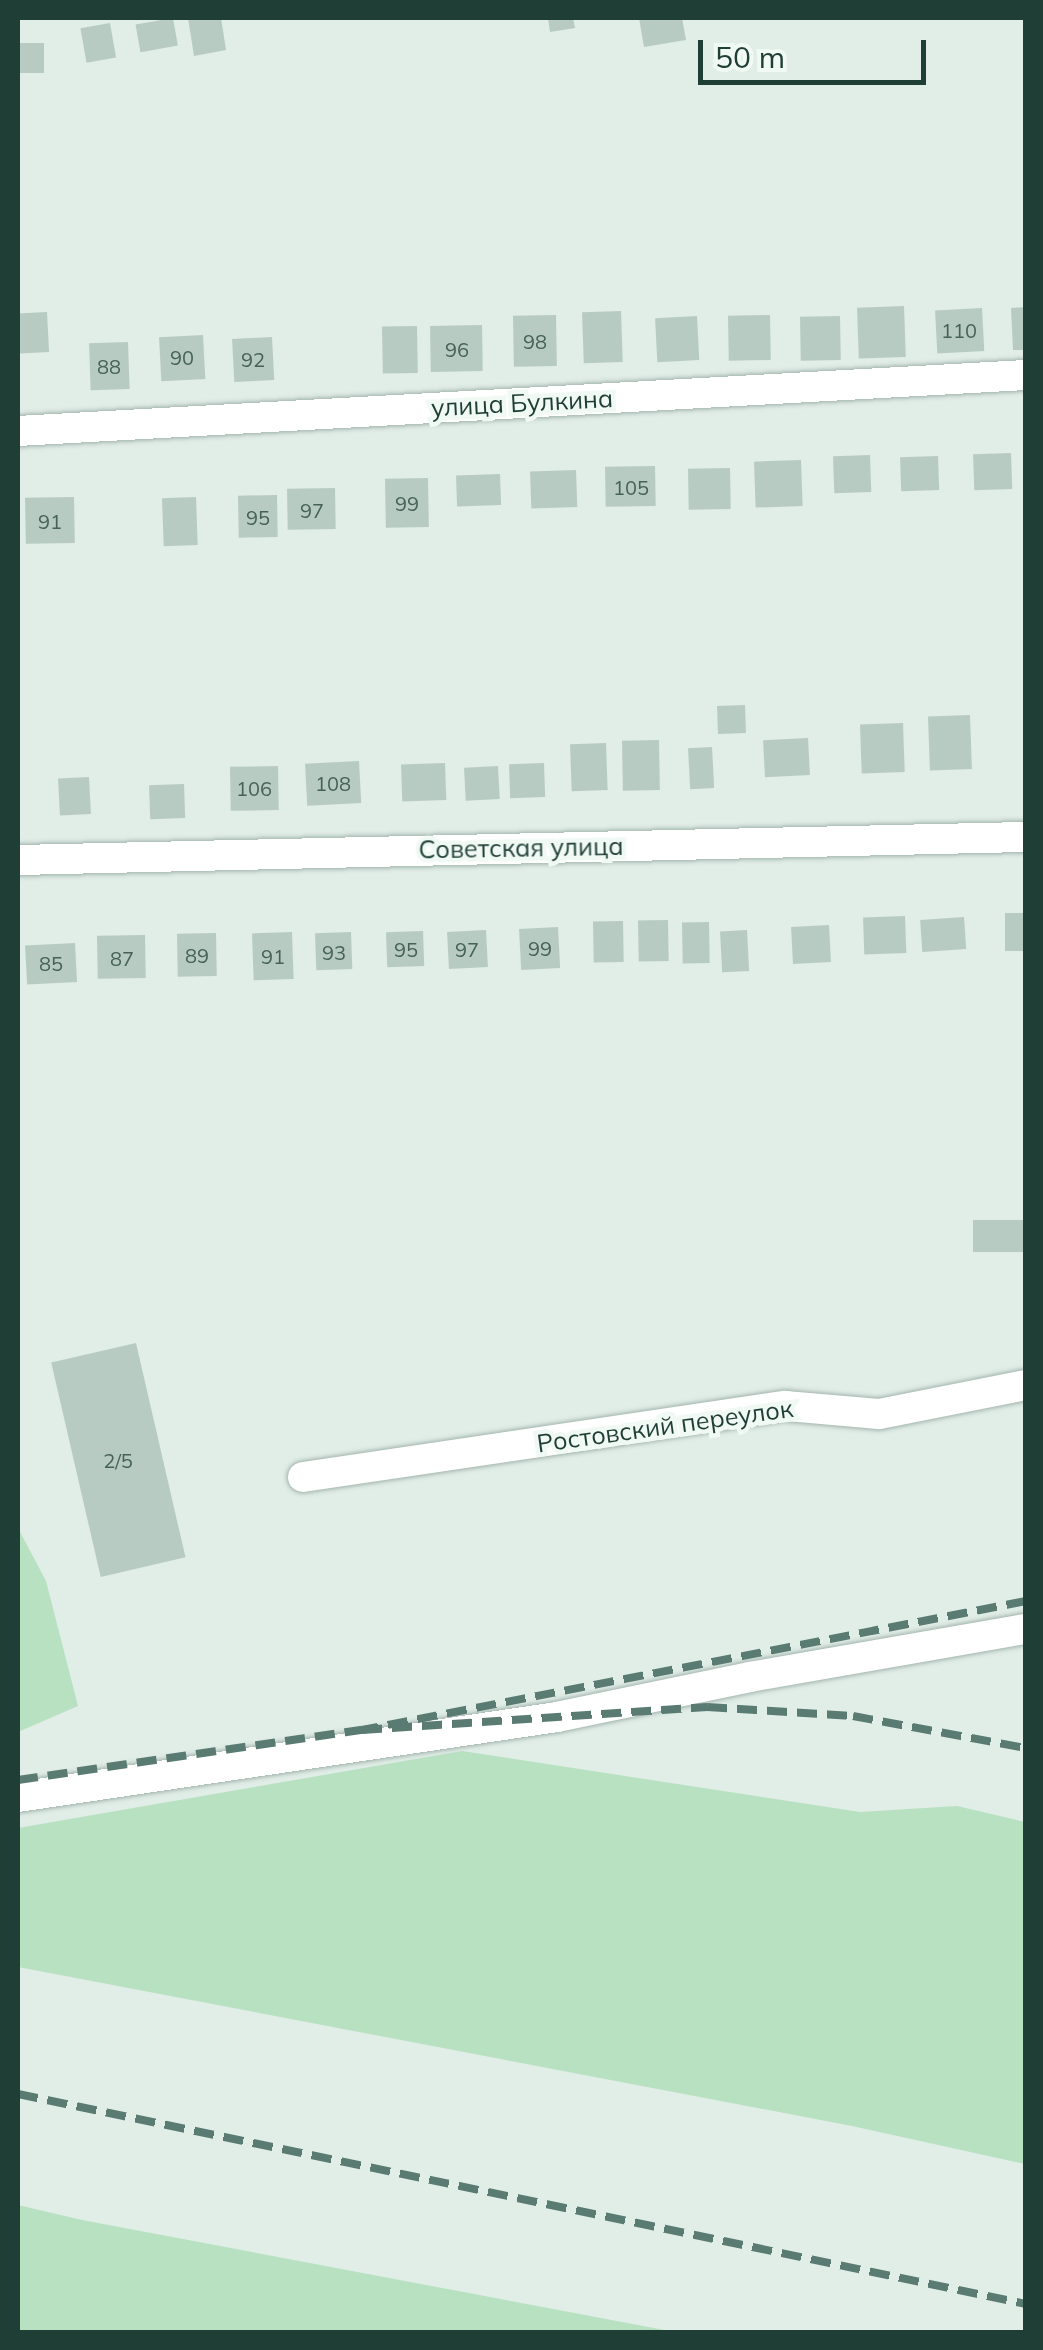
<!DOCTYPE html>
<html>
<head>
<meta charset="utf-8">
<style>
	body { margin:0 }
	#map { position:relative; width:1043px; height:2350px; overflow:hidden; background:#e1ede7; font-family:Mulish,sans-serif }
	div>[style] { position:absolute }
	.green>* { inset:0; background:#b7e1c1 }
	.building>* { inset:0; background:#b8cbc3; transform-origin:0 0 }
	.roads { filter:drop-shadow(0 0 2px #a3b5ae) drop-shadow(0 0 2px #a3b5ae) }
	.minor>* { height:30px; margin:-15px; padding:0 15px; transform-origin:15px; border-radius:15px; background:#fff }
	.rail>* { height:8px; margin-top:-4px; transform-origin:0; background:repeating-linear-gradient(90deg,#597b71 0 20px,transparent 0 30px) }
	span { translate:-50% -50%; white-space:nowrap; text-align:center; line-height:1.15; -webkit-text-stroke:9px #f1f9f5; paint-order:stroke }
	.number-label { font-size:20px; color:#456259 }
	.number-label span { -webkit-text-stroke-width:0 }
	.street-label { font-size:25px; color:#1f3f36 }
	.frame { position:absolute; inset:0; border:20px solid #1f3f36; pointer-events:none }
	.scale { position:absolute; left:698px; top:40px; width:228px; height:45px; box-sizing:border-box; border:5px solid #1f3f36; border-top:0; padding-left:12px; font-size:30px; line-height:35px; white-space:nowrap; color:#1f3f36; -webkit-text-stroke:8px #f1f9f5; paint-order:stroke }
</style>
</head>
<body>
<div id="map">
	<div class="green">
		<i style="clip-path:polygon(18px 1528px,46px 1581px,78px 1706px,18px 1732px)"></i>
		<i style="clip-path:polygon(462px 1751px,860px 1812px,957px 1806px,1025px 1822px,1025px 2164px,852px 2126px,18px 1967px,18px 1828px)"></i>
		<i style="clip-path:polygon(18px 2205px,82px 2220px,675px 2332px,18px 2332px)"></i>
	</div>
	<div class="building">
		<i style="left:173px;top:18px;width:28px;height:38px;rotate:80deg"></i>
		<i style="clip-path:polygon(188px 18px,221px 18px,226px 50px,194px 56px)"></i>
		<i style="clip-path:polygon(548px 18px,573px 18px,575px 28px,550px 32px)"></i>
		<i style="clip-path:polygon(639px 18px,682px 18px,686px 40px,644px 47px)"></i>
		<i style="left:110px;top:23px;width:35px;height:30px;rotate:80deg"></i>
		<i style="left:18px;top:43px;width:26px;height:30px"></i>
		<i style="left:904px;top:306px;width:51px;height:47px;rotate:88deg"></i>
		<i style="clip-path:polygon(1026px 307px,1026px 350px,1013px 350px,1011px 308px)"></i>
		<i style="left:982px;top:308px;width:43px;height:47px;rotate:87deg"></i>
		<i style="left:621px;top:311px;width:51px;height:39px;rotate:88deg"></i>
		<i style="left:47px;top:312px;width:40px;height:29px;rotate:87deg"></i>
		<i style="left:556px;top:315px;width:51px;height:43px;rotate:89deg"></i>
		<i style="left:770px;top:315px;width:45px;height:42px;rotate:89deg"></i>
		<i style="left:697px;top:316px;width:44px;height:42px;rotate:87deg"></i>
		<i style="left:840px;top:316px;width:44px;height:40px;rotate:89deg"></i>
		<i style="left:482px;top:325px;width:46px;height:52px;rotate:89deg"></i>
		<i style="left:417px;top:326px;width:47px;height:35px;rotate:89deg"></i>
		<i style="left:203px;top:335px;width:44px;height:44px;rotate:87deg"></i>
		<i style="left:272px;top:337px;width:43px;height:40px;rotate:87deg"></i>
		<i style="left:128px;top:342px;width:47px;height:39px;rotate:88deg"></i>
		<i style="left:1011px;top:453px;width:36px;height:38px;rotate:88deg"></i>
		<i style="left:870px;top:455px;width:37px;height:37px;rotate:88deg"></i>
		<i style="left:938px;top:456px;width:34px;height:38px;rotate:88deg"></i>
		<i style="left:801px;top:460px;width:46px;height:47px;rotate:88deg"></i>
		<i style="left:655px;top:466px;width:40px;height:50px;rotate:89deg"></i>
		<i style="left:730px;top:468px;width:41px;height:42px;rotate:89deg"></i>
		<i style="left:576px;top:470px;width:37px;height:46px;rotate:88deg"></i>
		<i style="left:500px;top:474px;width:31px;height:44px;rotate:88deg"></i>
		<i style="left:428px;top:478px;width:49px;height:43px;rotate:89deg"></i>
		<i style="left:335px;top:488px;width:41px;height:48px;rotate:89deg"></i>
		<i style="left:277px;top:495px;width:42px;height:39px;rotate:89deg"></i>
		<i style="left:74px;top:497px;width:46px;height:49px;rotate:89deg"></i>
		<i style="left:196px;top:497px;width:48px;height:34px;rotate:88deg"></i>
		<i style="left:745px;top:705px;width:28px;height:28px;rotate:88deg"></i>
		<i style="left:970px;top:715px;width:54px;height:42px;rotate:88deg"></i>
		<i style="left:903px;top:723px;width:49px;height:43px;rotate:88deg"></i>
		<i style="left:808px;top:738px;width:37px;height:45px;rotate:87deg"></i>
		<i style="left:659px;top:740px;width:50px;height:37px;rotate:89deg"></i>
		<i style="left:606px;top:743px;width:47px;height:36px;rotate:88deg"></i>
		<i style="left:712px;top:747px;width:41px;height:24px;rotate:87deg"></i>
		<i style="left:359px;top:761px;width:42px;height:54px;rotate:87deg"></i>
		<i style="left:445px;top:763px;width:37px;height:44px;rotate:88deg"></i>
		<i style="left:544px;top:763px;width:34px;height:35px;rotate:88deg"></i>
		<i style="left:278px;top:766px;width:44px;height:48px;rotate:89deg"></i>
		<i style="left:498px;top:766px;width:33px;height:34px;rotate:87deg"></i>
		<i style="left:89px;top:777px;width:37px;height:31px;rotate:87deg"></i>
		<i style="left:184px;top:784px;width:34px;height:35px;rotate:88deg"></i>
		<i style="left:1026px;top:913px;width:38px;height:21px;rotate:90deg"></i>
		<i style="left:905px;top:916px;width:37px;height:42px;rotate:88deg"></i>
		<i style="left:964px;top:917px;width:32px;height:44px;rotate:86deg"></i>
		<i style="left:668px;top:920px;width:41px;height:30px;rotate:89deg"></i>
		<i style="left:623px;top:921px;width:41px;height:30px;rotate:89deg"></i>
		<i style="left:709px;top:922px;width:41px;height:27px;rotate:89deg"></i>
		<i style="left:829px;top:925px;width:37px;height:38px;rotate:87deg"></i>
		<i style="left:558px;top:927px;width:41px;height:39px;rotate:87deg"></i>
		<i style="left:486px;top:930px;width:37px;height:39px;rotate:87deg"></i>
		<i style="left:747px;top:930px;width:41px;height:27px;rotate:87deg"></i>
		<i style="left:423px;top:931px;width:35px;height:37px;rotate:88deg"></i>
		<i style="left:292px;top:932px;width:47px;height:40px;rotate:88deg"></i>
		<i style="left:351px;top:932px;width:37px;height:36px;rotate:88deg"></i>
		<i style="left:216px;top:933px;width:43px;height:39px;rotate:89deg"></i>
		<i style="left:145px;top:935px;width:43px;height:48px;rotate:89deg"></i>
		<i style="left:75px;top:943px;width:39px;height:50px;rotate:87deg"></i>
		<i style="left:1026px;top:1220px;width:32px;height:53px;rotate:90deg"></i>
		<i style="left:136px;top:1343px;width:220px;height:87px;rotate:77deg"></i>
	</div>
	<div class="roads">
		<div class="minor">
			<i style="left:18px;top:431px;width:1010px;rotate:-3.18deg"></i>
			<i style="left:18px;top:860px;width:1008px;rotate:-1.31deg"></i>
			<i style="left:303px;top:1477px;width:488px;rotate:-8.4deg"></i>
			<i style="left:786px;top:1406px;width:93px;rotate:4.9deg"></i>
			<i style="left:879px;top:1414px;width:150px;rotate:-11.2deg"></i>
			<i style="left:18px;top:1797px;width:545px;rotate:-8.44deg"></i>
			<i style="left:557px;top:1717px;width:197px;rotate:-11.7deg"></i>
			<i style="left:750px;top:1677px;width:280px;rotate:-9.9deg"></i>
		</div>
	</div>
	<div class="rail">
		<i style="left:1026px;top:1601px;width:676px;rotate:169.01deg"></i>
		<i style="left:362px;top:1730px;width:346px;rotate:-3.8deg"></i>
		<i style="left:707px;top:1707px;width:146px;rotate:3.5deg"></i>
		<i style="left:853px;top:1716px;width:176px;rotate:10.5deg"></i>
		<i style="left:18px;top:1780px;width:348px;rotate:-8.3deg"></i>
		<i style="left:18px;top:2094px;width:1030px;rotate:11.77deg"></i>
	</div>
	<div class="number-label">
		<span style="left:959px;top:330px">110</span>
		<span style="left:535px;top:341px">98</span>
		<span style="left:457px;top:349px">96</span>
		<span style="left:182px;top:357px">90</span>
		<span style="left:253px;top:359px">92</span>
		<span style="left:109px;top:366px">88</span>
		<span style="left:631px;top:487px">105</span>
		<span style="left:407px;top:503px">99</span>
		<span style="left:312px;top:510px">97</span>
		<span style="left:258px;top:517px">95</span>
		<span style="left:50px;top:521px">91</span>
		<span style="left:333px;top:783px">108</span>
		<span style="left:254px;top:788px">106</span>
		<span style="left:540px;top:948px">99</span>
		<span style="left:406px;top:949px">95</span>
		<span style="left:467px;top:949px">97</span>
		<span style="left:334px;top:952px">93</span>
		<span style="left:197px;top:955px">89</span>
		<span style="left:273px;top:956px">91</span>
		<span style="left:122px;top:958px">87</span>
		<span style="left:51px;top:963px">85</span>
		<span style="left:118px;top:1460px">2/5</span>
	</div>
	<div class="street-label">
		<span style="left:522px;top:403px;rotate:-3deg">улица Булкина</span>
		<span style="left:521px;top:848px;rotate:-1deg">Советская улица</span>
		<span style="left:665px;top:1426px;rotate:-8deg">Ростовский переулок</span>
	</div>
	<div class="frame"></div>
	<div class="scale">50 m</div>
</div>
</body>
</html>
